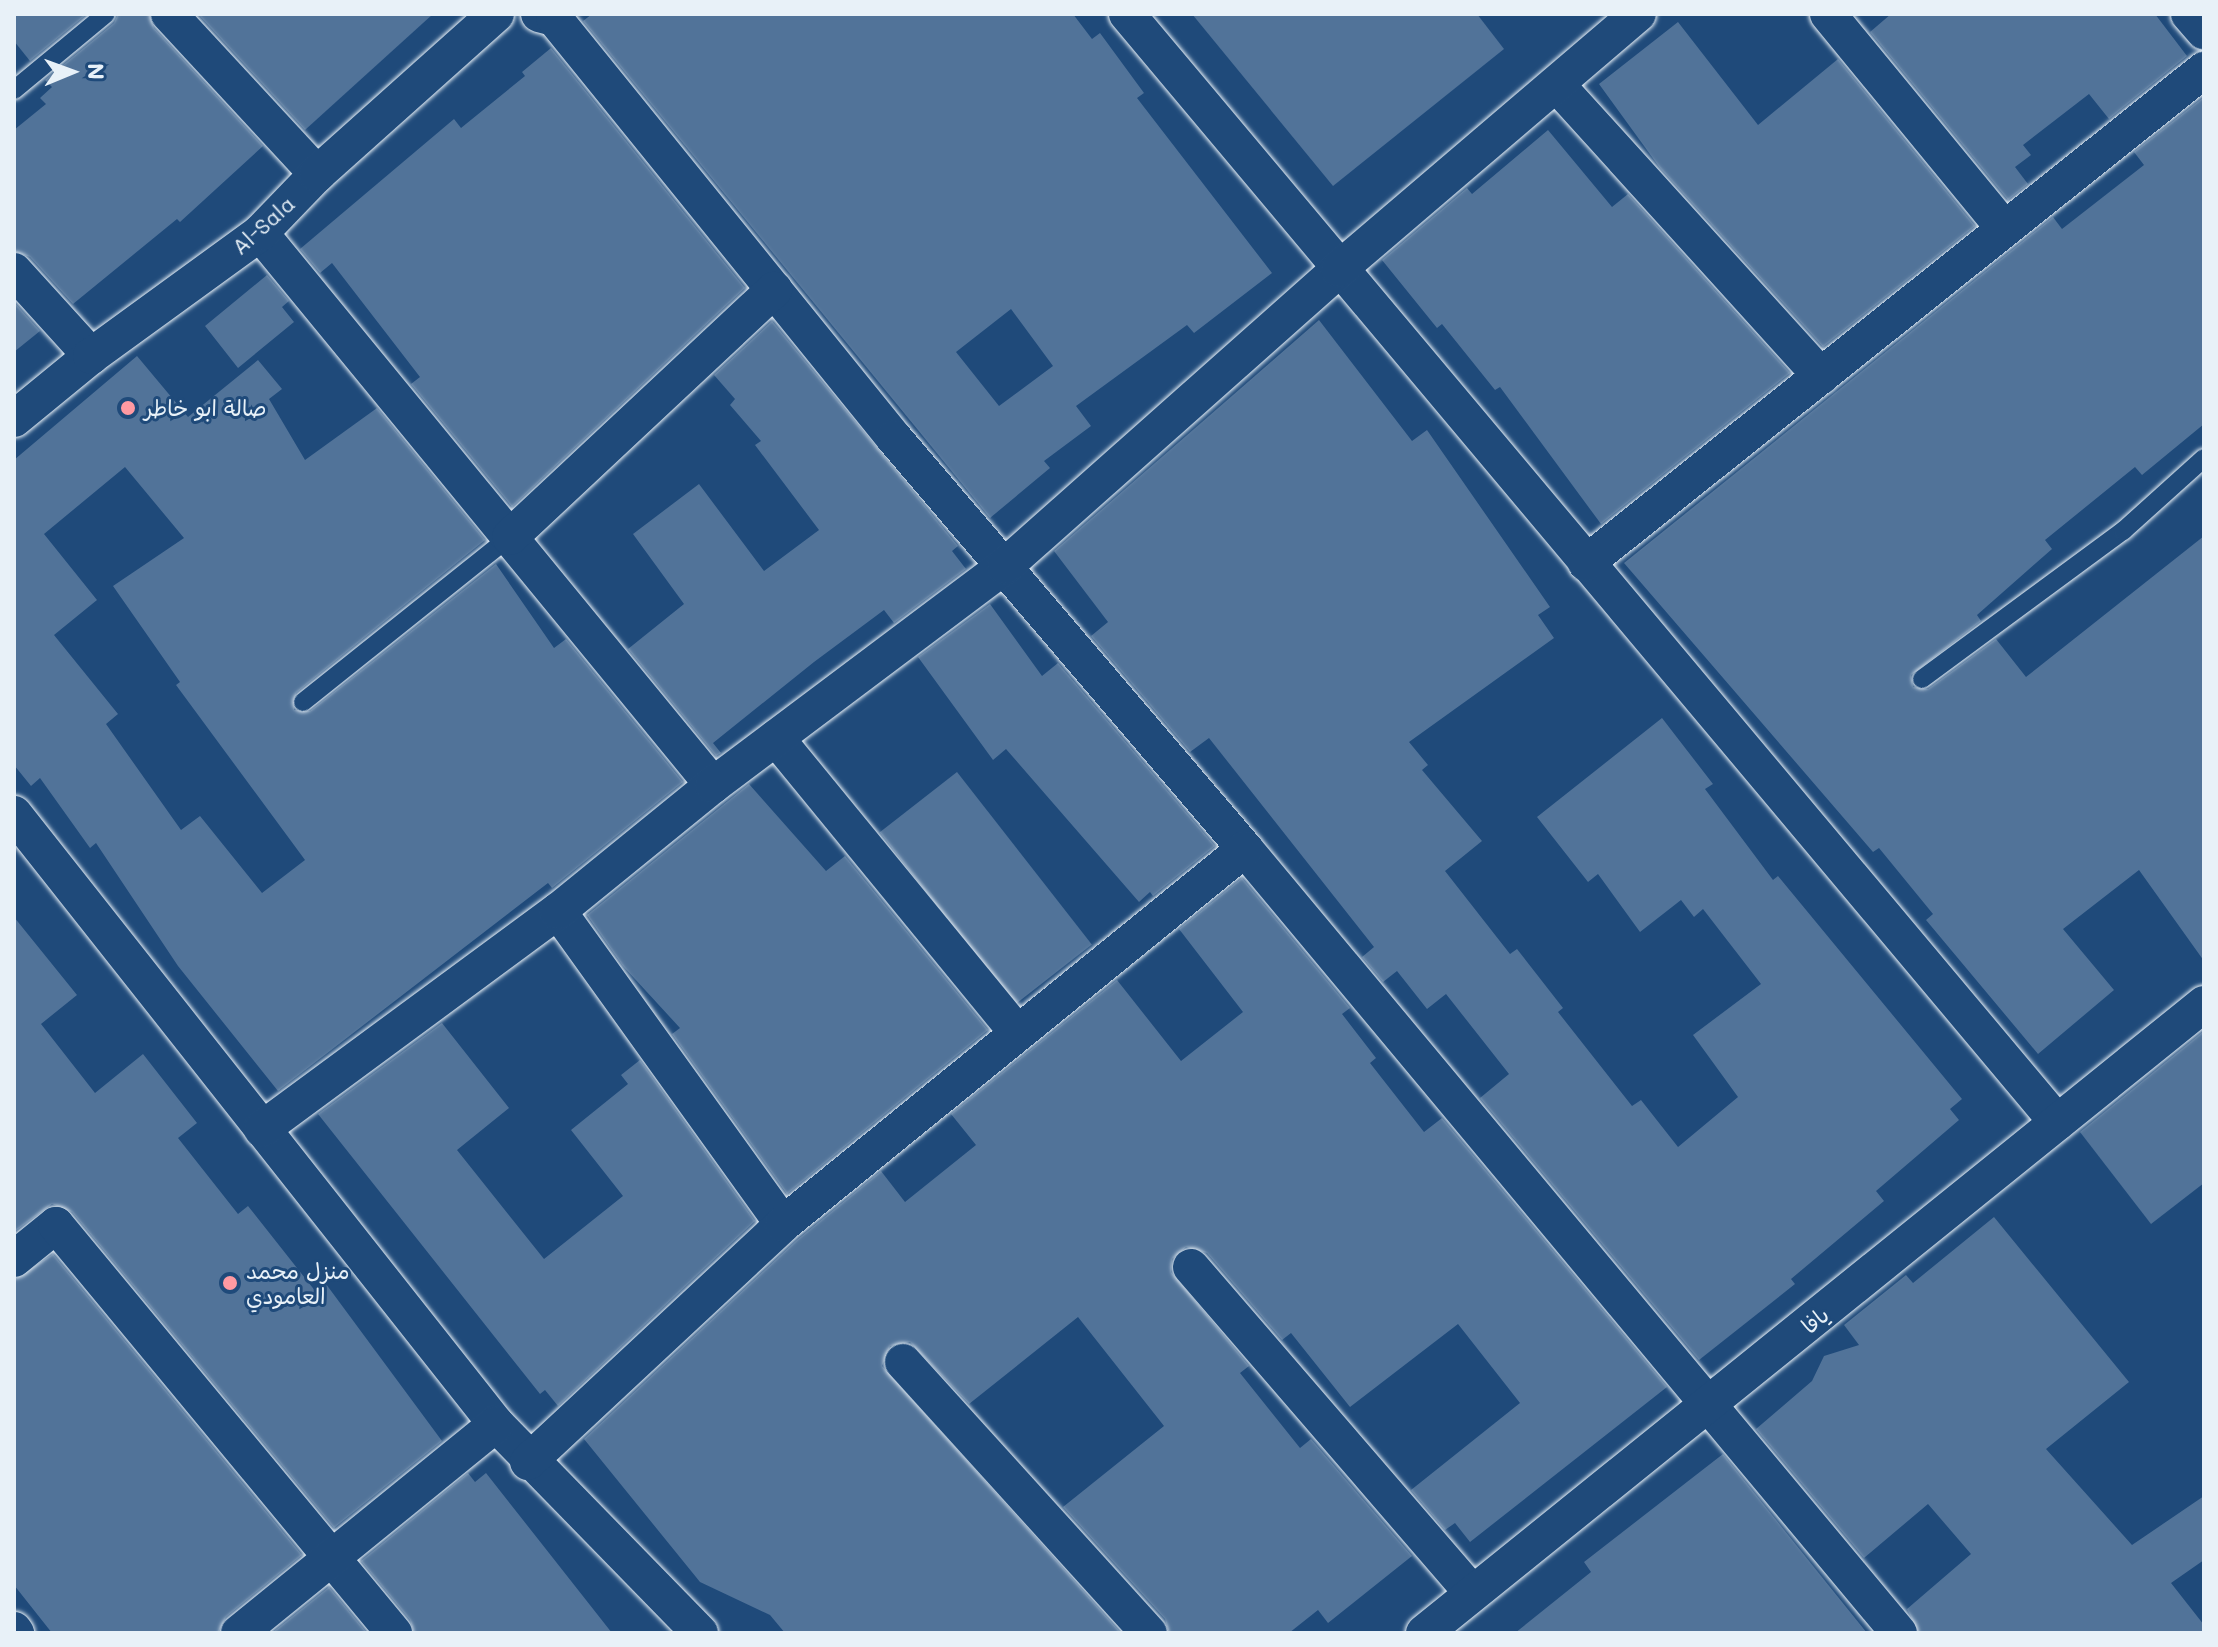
<!DOCTYPE html>
<html>
<head>
<meta charset="utf-8">
<style>
	body { margin:0 }
	#map { position:relative; width:2218px; height:1647px; overflow:hidden; background:#1f4a7a; font-family:Mali,"Playpen Sans Arabic",sans-serif }
	div>[style] { position:absolute }
	.building>* { inset:0; background:#517399; transform-origin:0 0 }
	.roads { filter:drop-shadow(0 0 2px #e8f1f8) drop-shadow(0 0 2px #e8f1f8) }
	.service>* { height:18px; margin:-9px; padding:0 9px; transform-origin:9px; border-radius:9px; background:#1f4a7a }
	.minor>* { height:36px; margin:-18px; padding:0 18px; transform-origin:18px; border-radius:18px; background:#1f4a7a }
	.dots>* { width:22px; height:22px; translate:-50% -50%; box-sizing:border-box; border:4px solid #1f4a7a; border-radius:50% }
	span { translate:-50% -50%; white-space:nowrap; text-align:center; line-height:1.15; -webkit-text-stroke:6px #1f4a7a; paint-order:stroke }
	.street-label { font-size:22px; color:#e8f1f8 }
	.poi-label { font-size:22px; color:#e8f1f8 }
	.left { translate:0 -50%; text-align:left }
	.frame { position:absolute; inset:0; border:16px solid #e8f1f8; pointer-events:none }
	.north { position:absolute; left:32px; top:32px; width:80px; height:80px; -webkit-text-stroke:6px #1f4a7a; paint-order:stroke; rotate:89deg; font-size:22px; font-weight:700; line-height:32px; text-align:center; color:#e8f1f8 }
	.north::after { content:''; display:block; margin:auto; width:28px; height:36px; background:#e8f1f8; clip-path:polygon(50% 0,100% 100%,50% 72%,0 100%) }
</style>
</head>
<body>
<div id="map">
	<div class="building">
		<i style="clip-path:polygon(14px 14px,87px 14px,30px 61px,14px 41px)"></i>
		<i style="clip-path:polygon(118px 14px,149px 14px,154px 28px,263px 146px,180px 222px,177px 219px,73px 304px,30px 257px,14px 251px,14px 130px,46px 104px,40px 98px,52px 87px,45px 80px,114px 23px)"></i>
		<i style="clip-path:polygon(198px 14px,433px 14px,305px 130px)"></i>
		<i style="clip-path:polygon(evenodd,592px 14px,1073px 14px,1092px 39px,1100px 33px,1144px 93px,1137px 98px,1272px 273px,1194px 333px,1187px 325px,1076px 406px,1091px 426px,1044px 461px,1050px 468px,990px 518px,583px 21px,592px 14px,1011px 309px,1053px 366px,999px 406px,956px 352px,1011px 309px)"></i>
		<i style="clip-path:polygon(1192px 14px,1477px 14px,1504px 49px,1333px 186px)"></i>
		<i style="clip-path:polygon(1891px 14px,2155px 14px,2187px 56px,2109px 119px,2089px 94px,2023px 145px,2031px 155px,2015px 167px,2028px 184px,2008px 200px,1870px 32px)"></i>
		<i style="clip-path:polygon(1678px 22px,1758px 125px,1838px 59px,1975px 226px,1823px 347px,1660px 168px,1599px 84px)"></i>
		<i style="clip-path:polygon(551px 48px,745px 288px,512px 507px,411px 384px,420px 377px,332px 263px,320px 273px,300px 249px,454px 119px,461px 128px,525px 76px,522px 72px)"></i>
		<i style="clip-path:polygon(2204px 97px,2204px 424px,2142px 475px,2135px 467px,2045px 540px,2052px 549px,1977px 615px,1981px 621px,1911px 675px,1913px 687px,1928px 689px,1996px 639px,2026px 677px,2204px 536px,2204px 961px,2139px 870px,2063px 929px,2114px 990px,2038px 1054px,1926px 920px,1933px 914px,1879px 848px,1873px 852px,1624px 563px,2053px 217px,2062px 229px,2144px 165px,2134px 152px)"></i>
		<i style="clip-path:polygon(1548px 130px,1612px 207px,1628px 194px,1790px 373px,1601px 524px,1500px 387px,1495px 390px,1442px 324px,1437px 328px,1382px 260px,1467px 188px,1472px 194px)"></i>
		<i style="clip-path:polygon(267px 275px,289px 301px,282px 307px,294px 322px,238px 368px,205px 326px)"></i>
		<i style="clip-path:polygon(14px 302px,40px 331px,14px 352px)"></i>
		<i style="clip-path:polygon(1319px 320px,1412px 441px,1427px 430px,1550px 607px,1538px 615px,1554px 638px,1409px 742px,1428px 765px,1422px 770px,1482px 841px,1445px 871px,1510px 954px,1517px 949px,1563px 1008px,1558px 1012px,1632px 1106px,1641px 1100px,1678px 1147px,1738px 1097px,1693px 1035px,1761px 984px,1703px 909px,1694px 917px,1681px 900px,1640px 932px,1598px 874px,1588px 882px,1537px 817px,1662px 718px,1713px 784px,1705px 789px,1773px 880px,1778px 876px,1962px 1099px,1950px 1109px,1959px 1120px,1876px 1191px,1884px 1201px,1791px 1279px,1795px 1284px,1699px 1360px,1480px 1098px,1509px 1074px,1446px 994px,1427px 1009px,1397px 971px,1383px 982px,1362px 957px,1374px 947px,1209px 738px,1190px 752px,1091px 636px,1108px 622px,1054px 551px)"></i>
		<i style="clip-path:polygon(772px 321px,958px 546px,952px 551px,966px 569px,894px 623px,884px 610px,814px 662px,713px 743px,721px 753px,716px 756px,628px 649px,684px 604px,633px 534px,699px 484px,764px 571px,819px 530px,755px 445px,761px 441px,730px 405px,735px 399px,714px 375px)"></i>
		<i style="clip-path:polygon(evenodd,137px 356px,188px 417px,258px 360px,282px 389px,269px 399px,305px 460px,377px 408px,485px 540px,296px 693px,294px 710px,310px 711px,496px 564px,554px 648px,566px 639px,683px 782px,552px 888px,548px 883px,278px 1091px,178px 966px,96px 843px,90px 848px,40px 778px,31px 786px,14px 765px,14px 460px,137px 356px,125px 467px,184px 538px,113px 586px,180px 682px,176px 685px,305px 860px,262px 893px,200px 816px,181px 830px,106px 724px,118px 714px,54px 635px,97px 600px,44px 534px,125px 467px)"></i>
		<i style="clip-path:polygon(990px 604px,1042px 676px,1058px 663px,1215px 846px,1153px 896px,1150px 892px,1139px 902px,1006px 749px,993px 760px,918px 657px)"></i>
		<i style="left:957px;top:772px;width:219px;height:98px;rotate:52deg"></i>
		<i style="clip-path:polygon(749px 784px,826px 871px,845px 856px,988px 1030px,787px 1194px,672px 1034px,680px 1028px,623px 966px,587px 915px)"></i>
		<i style="clip-path:polygon(1242px 878px,1350px 1008px,1342px 1014px,1376px 1058px,1370px 1063px,1424px 1132px,1442px 1118px,1667px 1387px,1470px 1542px,1455px 1523px,1445px 1530px,1411px 1490px,1520px 1403px,1458px 1324px,1350px 1407px,1291px 1333px,1282px 1340px,1207px 1253px,1186px 1247px,1172px 1259px,1171px 1272px,1249px 1366px,1240px 1373px,1300px 1448px,1311px 1439px,1412px 1556px,1328px 1623px,1318px 1610px,1289px 1633px,1169px 1633px,1165px 1619px,1063px 1507px,1164px 1426px,1078px 1317px,969px 1404px,910px 1342px,890px 1346px,882px 1366px,1121px 1633px,785px 1633px,770px 1615px,700px 1582px,584px 1439px,797px 1240px,881px 1171px,905px 1202px,976px 1145px,951px 1114px,1117px 980px,1181px 1061px,1243px 1012px,1179px 929px)"></i>
		<i style="clip-path:polygon(14px 917px,77px 995px,41px 1024px,95px 1093px,143px 1054px,197px 1123px,178px 1138px,238px 1214px,248px 1206px,316px 1292px,326px 1284px,442px 1441px,334px 1528px,72px 1212px,52px 1204px,14px 1232px)"></i>
		<i style="clip-path:polygon(442px 1023px,509px 1108px,457px 1150px,544px 1259px,623px 1196px,571px 1130px,628px 1084px,621px 1075px,640px 1060px,755px 1221px,558px 1406px,545px 1390px,540px 1394px,318px 1114px)"></i>
		<i style="clip-path:polygon(2204px 1031px,2204px 1183px,2151px 1224px,2080px 1132px)"></i>
		<i style="clip-path:polygon(1994px 1217px,2129px 1382px,2046px 1449px,2132px 1545px,2204px 1496px,2204px 1560px,2171px 1583px,2204px 1625px,2204px 1633px,1919px 1633px,1907px 1609px,1971px 1554px,1928px 1504px,1864px 1558px,1756px 1429px,1812px 1381px,1824px 1356px,1859px 1345px,1844px 1325px,1906px 1275px,1913px 1283px)"></i>
		<i style="clip-path:polygon(53px 1254px,302px 1555px,226px 1617px,218px 1633px,52px 1633px,14px 1585px,14px 1280px)"></i>
		<i style="clip-path:polygon(1723px 1454px,1867px 1633px,1515px 1633px,1591px 1572px,1584px 1562px)"></i>
		<i style="clip-path:polygon(468px 1473px,475px 1482px,486px 1473px,612px 1633px,414px 1633px,410px 1620px,361px 1561px)"></i>
		<i style="clip-path:polygon(329px 1587px,367px 1633px,272px 1633px)"></i>
	</div>
	<div class="roads">
		<div class="service">
			<i style="left:14px;top:90px;width:119px;rotate:-39.6deg"></i>
			<i style="left:1922px;top:679px;width:250px;rotate:-36.4deg"></i>
			<i style="left:2123px;top:531px;width:109px;rotate:-42deg"></i>
			<i style="left:303px;top:702px;width:265px;rotate:-38.6deg"></i>
		</div>
		<div class="minor">
			<i style="left:169px;top:14px;width:218px;rotate:47.2deg"></i>
			<i style="left:539px;top:14px;width:16px;rotate:15deg"></i>
			<i style="left:554px;top:18px;width:540px;rotate:51.01deg"></i>
			<i style="left:894px;top:438px;width:540px;rotate:49.5deg"></i>
			<i style="left:1245px;top:849px;width:1021px;rotate:50.17deg"></i>
			<i style="left:1127px;top:14px;width:1447px;rotate:49.99deg"></i>
			<i style="left:1828px;top:14px;width:277px;rotate:50.6deg"></i>
			<i style="left:2189px;top:14px;width:23px;rotate:49deg"></i>
			<i style="left:1557px;top:85px;width:393px;rotate:47.8deg"></i>
			<i style="left:260px;top:233px;width:714px;rotate:50.63deg"></i>
			<i style="left:14px;top:271px;width:115px;rotate:47.8deg"></i>
			<i style="left:14px;top:419px;width:99px;rotate:-39.3deg"></i>
			<i style="left:91px;top:356px;width:209px;rotate:-36deg"></i>
			<i style="left:260px;top:233px;width:82px;rotate:-46deg"></i>
			<i style="left:317px;top:174px;width:240px;rotate:-41.8deg"></i>
			<i style="left:510px;top:537px;width:362px;rotate:-43.1deg"></i>
			<i style="left:1586px;top:563px;width:791px;rotate:-38.58deg"></i>
			<i style="left:776px;top:738px;width:379px;rotate:50.7deg"></i>
			<i style="left:14px;top:814px;width:777px;rotate:51.69deg"></i>
			<i style="left:496px;top:1424px;width:292px;rotate:45.7deg"></i>
			<i style="left:558px;top:911px;width:385px;rotate:54.3deg"></i>
			<i style="left:262px;top:1129px;width:368px;rotate:-36.4deg"></i>
			<i style="left:558px;top:911px;width:200px;rotate:-39.1deg"></i>
			<i style="left:713px;top:785px;width:365px;rotate:-36.9deg"></i>
			<i style="left:1005px;top:566px;width:447px;rotate:-41.6deg"></i>
			<i style="left:1339px;top:269px;width:393px;rotate:-40.5deg"></i>
			<i style="left:14px;top:1259px;width:54px;rotate:-39deg"></i>
			<i style="left:56px;top:1225px;width:530px;rotate:50.36deg"></i>
			<i style="left:1191px;top:1267px;width:430px;rotate:49.2deg"></i>
			<i style="left:903px;top:1362px;width:366px;rotate:47.8deg"></i>
			<i style="left:528px;top:1462px;width:349px;rotate:-43deg"></i>
			<i style="left:783px;top:1224px;width:595px;rotate:-39.07deg"></i>
			<i style="left:14px;top:1630px;width:4px;rotate:56deg"></i>
			<i style="left:239px;top:1633px;width:331px;rotate:-39.1deg"></i>
			<i style="left:1424px;top:1633px;width:1002px;rotate:-38.88deg"></i>
		</div>
	</div>
	<div class="dots">
		<i style="left:128px;top:408px;background:#ff9aa2"></i>
		<i style="left:230px;top:1283px;background:#ff9aa2"></i>
	</div>
	<div class="street-label">
		<span style="left:263px;top:225px;rotate:-42deg">Al-Sala</span>
		<span style="left:1815px;top:1320px;rotate:-39deg">يافا</span>
	</div>
	<div class="poi-label">
		<span class="left" style="left:144px;top:408px">صالة ابو خاطر</span>
		<span class="left" style="left:246px;top:1283px">منزل محمد<br>العامودي</span>
	</div>
	<div class="frame"></div>
	<div class="north">N</div>
</div>
</body>
</html>
